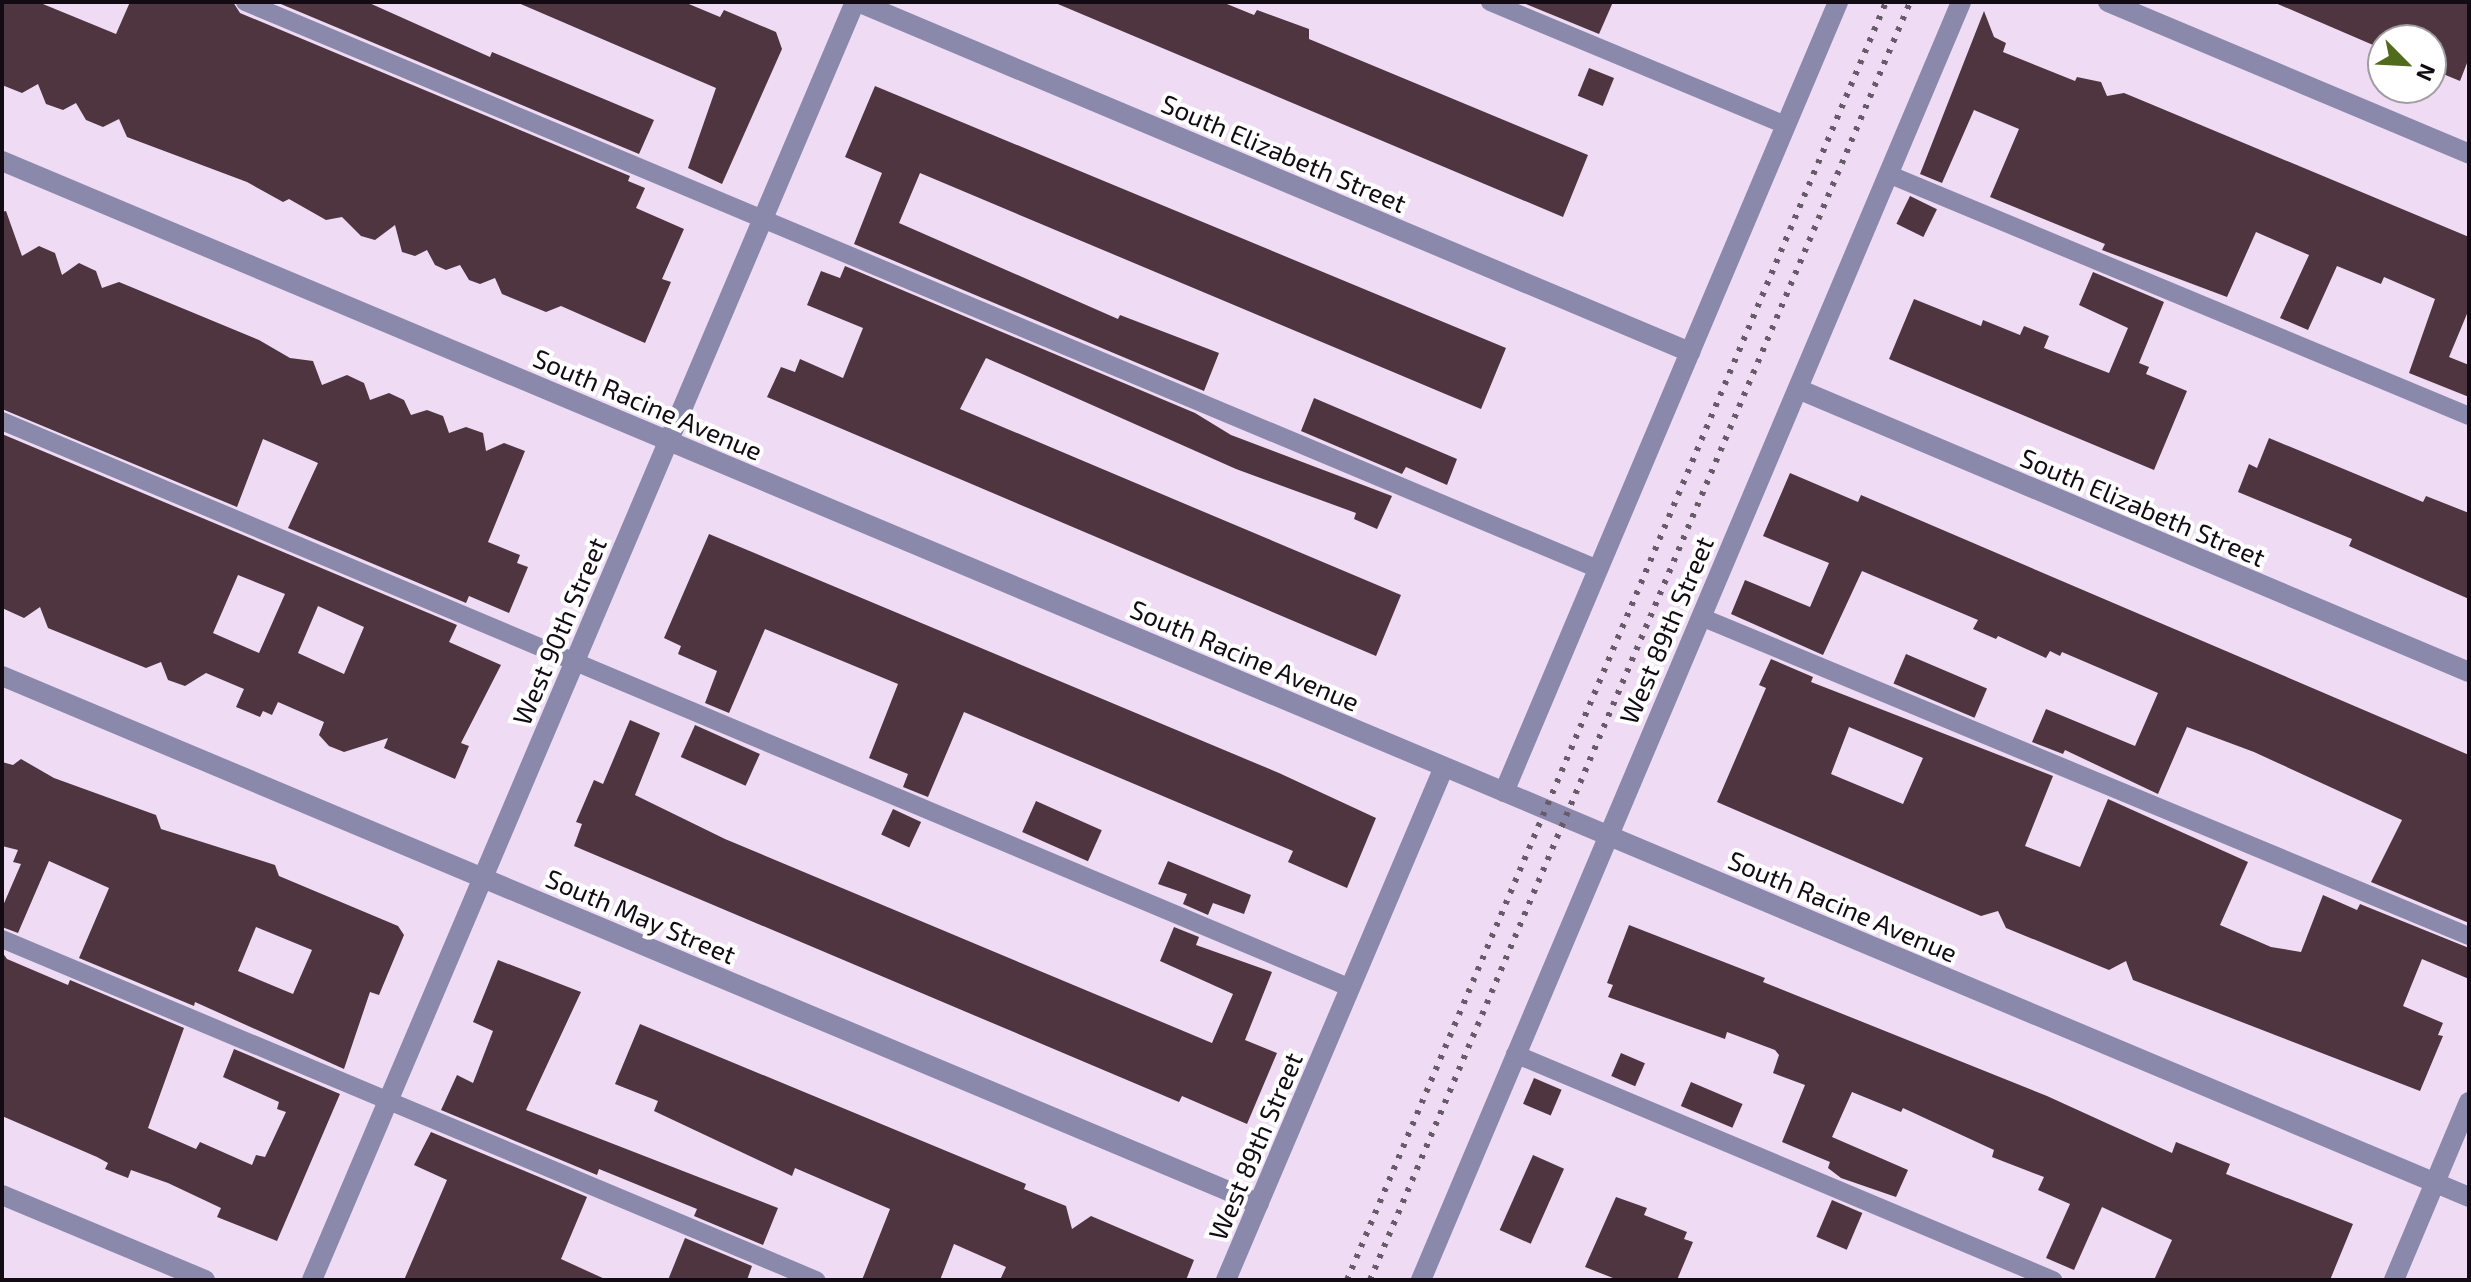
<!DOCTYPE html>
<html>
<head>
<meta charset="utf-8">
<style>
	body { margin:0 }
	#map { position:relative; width:2471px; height:1282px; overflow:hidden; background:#efdcf4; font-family:"Exo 2",sans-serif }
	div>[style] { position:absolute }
	.building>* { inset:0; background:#4e353f; transform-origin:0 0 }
	.lane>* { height:18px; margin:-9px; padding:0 9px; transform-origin:9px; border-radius:9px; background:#8a89ac }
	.street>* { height:20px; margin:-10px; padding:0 10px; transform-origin:10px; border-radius:10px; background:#8a89ac }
	.rail>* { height:6px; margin-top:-3px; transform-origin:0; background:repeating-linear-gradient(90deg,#675b69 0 4px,transparent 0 12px) }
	span { translate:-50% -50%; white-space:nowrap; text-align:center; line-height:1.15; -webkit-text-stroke:8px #fff; paint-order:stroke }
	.street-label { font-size:26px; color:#120b13 }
	.frame { position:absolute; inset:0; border:4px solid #120b13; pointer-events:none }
	.north { position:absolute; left:2367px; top:24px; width:80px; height:80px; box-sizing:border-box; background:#fff; border:2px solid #a09da1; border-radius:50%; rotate:114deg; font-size:22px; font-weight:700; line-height:32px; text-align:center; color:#120b13 }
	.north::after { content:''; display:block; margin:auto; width:28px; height:36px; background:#516b1d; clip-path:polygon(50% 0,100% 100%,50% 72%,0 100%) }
</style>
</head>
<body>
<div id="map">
	<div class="building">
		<i style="clip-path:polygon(2px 2px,38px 2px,116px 34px,130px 2px,233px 2px,240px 13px,630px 176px,628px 181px,645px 188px,636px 208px,684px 229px,662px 279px,671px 282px,645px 343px,561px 306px,546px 312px,502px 294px,495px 278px,480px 284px,469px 280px,460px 265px,446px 270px,435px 265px,427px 250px,415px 256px,402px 252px,395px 225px,375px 240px,361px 236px,342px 217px,326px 220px,289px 199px,283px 202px,247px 182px,127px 137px,119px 119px,103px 127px,86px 120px,76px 103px,63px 110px,46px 104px,38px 84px,22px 93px,2px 85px)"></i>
		<i style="clip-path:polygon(276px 2px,367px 2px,490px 57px,492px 52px,654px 120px,639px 154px)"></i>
		<i style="clip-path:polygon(516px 2px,684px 2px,720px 17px,724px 10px,776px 32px,782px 49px,722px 184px,688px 168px,716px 88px)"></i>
		<i style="clip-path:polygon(1053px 2px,1222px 2px,1254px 15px,1257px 10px,1309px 29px,1309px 39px,1588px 155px,1563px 217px)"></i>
		<i style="clip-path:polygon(1521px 2px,1613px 2px,1599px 34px)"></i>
		<i style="clip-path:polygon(2273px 2px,2469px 2px,2469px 58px,2460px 81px,2431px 69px,2431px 40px,2383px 40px,2380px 48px)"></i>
		<i style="clip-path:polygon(1984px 11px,1994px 37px,2006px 43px,2003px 52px,2075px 81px,2077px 77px,2101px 82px,2107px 96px,2124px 93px,2141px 100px,2469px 237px,2469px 309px,2449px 357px,2469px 365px,2469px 397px,2409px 373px,2435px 299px,2384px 277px,2381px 284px,2337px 266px,2308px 330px,2280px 318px,2309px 255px,2256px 232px,2227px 297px,2102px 250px,2105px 244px,1990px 197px,2019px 129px,1974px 110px,1942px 183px,1920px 174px)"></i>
		<i style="left:1589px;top:68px;width:27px;height:30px;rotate:22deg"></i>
		<i style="clip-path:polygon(875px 86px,1506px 348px,1481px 409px,920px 173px,899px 223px,1118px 319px,1120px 315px,1219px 353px,1204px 391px,854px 244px,882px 173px,845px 157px)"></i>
		<i style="left:1910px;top:196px;width:30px;height:31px;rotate:26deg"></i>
		<i style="clip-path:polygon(6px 211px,22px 256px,39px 246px,55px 253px,62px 275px,79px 263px,96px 271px,102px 288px,119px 282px,259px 340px,290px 358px,313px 361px,322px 385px,347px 375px,364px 383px,370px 400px,389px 393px,404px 400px,411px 415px,427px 410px,443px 416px,449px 433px,466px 427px,483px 433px,486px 451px,504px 443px,525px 451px,488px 542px,520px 555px,517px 563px,528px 567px,509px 613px,469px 596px,466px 603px,288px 528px,318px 463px,263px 439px,237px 507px,2px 409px,2px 212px)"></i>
		<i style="clip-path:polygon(845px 266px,1195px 413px,1231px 435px,1392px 496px,1377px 529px,1354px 519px,1356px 513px,1236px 469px,986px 358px,960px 409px,1401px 595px,1376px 656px,767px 397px,781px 367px,795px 372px,800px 359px,843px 378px,863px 328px,807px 305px,821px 271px,840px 278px)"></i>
		<i style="clip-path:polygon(2093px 272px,2164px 302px,2139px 363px,2149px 367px,2146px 374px,2187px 391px,2154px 470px,1889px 359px,1914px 299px,1981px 326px,1983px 320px,2020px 335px,2024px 326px,2049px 336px,2044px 348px,2109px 373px,2128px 328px,2079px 305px)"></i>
		<i style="clip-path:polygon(1314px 398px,1457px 459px,1447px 485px,1406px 467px,1402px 474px,1301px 431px)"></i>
		<i style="clip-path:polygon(evenodd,2px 434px,457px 625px,449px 642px,501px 665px,461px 743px,469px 746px,455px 779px,384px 748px,388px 738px,344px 752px,329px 746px,319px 735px,324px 722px,278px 702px,272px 715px,263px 711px,260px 717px,236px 707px,244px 689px,206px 673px,185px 686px,168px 680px,161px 662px,146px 668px,48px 628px,40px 607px,24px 618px,2px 608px,2px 434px,238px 575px,285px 594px,259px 653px,213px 633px,238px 575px,2px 434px,318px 606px,364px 627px,344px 674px,298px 653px,318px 606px)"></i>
		<i style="clip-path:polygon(2269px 438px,2423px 502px,2426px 496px,2469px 513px,2469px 599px,2349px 546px,2352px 539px,2238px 492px,2249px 464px,2257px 468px)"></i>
		<i style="clip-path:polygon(1790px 473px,1858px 502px,1861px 495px,2469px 755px,2469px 923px,2371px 882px,2402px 820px,2254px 752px,2187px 727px,2158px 794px,2065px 750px,2063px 754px,2032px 742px,2046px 709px,2135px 746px,2158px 693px,2062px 652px,2060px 656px,2050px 651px,2046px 658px,1998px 636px,1996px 639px,1973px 629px,1978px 620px,1862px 571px,1823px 655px,1731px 614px,1745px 580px,1810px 607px,1829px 563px,1763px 536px)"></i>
		<i style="clip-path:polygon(709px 534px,1279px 773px,1376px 818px,1347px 888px,1288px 862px,1293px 851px,964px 712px,928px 797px,903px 787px,908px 774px,869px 758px,898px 684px,765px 629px,729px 713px,705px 703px,717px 671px,678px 654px,681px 646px,664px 638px)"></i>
		<i style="left:1906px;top:654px;width:88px;height:32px;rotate:23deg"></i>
		<i style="clip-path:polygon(evenodd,1771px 659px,1813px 677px,1811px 682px,2053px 776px,2025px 846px,2080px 867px,2108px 799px,2248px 862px,2220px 925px,2271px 947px,2301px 952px,2323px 895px,2357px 910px,2360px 904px,2469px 948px,2469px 979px,2422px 959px,2403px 1006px,2443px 1023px,2438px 1035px,2443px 1036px,2420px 1091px,2133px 980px,2126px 961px,2109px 970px,2006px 928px,1998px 911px,1981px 916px,1717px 802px,1766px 688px,1759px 685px,1771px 659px,1849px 727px,1923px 758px,1903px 804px,1831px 774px,1849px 727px)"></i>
		<i style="clip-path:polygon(630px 720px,660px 733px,635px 795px,725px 839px,1212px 1043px,1233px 994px,1160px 961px,1174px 927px,1199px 937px,1196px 945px,1272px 972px,1245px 1040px,1277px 1053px,1247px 1124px,1182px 1096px,1179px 1102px,574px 846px,582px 824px,576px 822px,594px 780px,603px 784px)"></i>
		<i style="left:695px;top:725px;width:71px;height:35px;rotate:24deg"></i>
		<i style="clip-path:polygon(evenodd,21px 759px,54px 778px,156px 815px,161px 829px,275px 865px,279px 876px,398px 926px,404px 935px,379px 995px,370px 992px,344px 1069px,195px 1002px,194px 1006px,79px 958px,109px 888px,49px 861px,18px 933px,2px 927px,2px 908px,21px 864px,13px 862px,18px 850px,2px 846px,2px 762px,13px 765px,21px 759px,256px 927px,312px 950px,293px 994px,238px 971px,256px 927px)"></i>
		<i style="left:1036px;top:801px;width:72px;height:34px;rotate:24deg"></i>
		<i style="left:893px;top:809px;width:31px;height:28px;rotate:25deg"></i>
		<i style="clip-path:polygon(1168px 861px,1251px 895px,1244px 914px,1213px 903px,1208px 915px,1183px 904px,1187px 894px,1158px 884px)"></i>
		<i style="clip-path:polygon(1629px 925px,1765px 978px,1763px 982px,2047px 1096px,2172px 1153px,2176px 1142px,2230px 1164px,2226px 1174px,2353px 1224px,2330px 1280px,2154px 1280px,2172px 1240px,2102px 1207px,2074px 1270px,2046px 1258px,2070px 1204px,2038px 1190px,2044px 1177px,1992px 1157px,1994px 1150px,1903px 1108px,1901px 1112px,1852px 1092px,1832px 1137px,1908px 1170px,1896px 1197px,1841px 1178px,1828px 1168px,1830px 1162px,1782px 1142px,1805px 1085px,1773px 1073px,1779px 1055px,1775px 1050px,1727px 1032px,1725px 1039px,1608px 997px,1613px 985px,1607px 983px)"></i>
		<i style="clip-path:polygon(2px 952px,7px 959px,68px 985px,70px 980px,184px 1028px,148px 1128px,196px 1149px,200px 1142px,252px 1165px,256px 1155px,265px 1157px,286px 1112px,277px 1109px,279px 1102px,223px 1077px,234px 1049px,340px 1094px,277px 1241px,217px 1217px,221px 1208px,168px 1183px,131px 1170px,128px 1178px,105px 1169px,108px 1163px,97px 1157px,2px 1116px)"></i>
		<i style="clip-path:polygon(498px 960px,581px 992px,526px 1110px,778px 1208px,763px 1245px,694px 1216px,697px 1209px,599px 1169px,597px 1175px,441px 1110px,457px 1075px,473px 1083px,493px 1031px,473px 1022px)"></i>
		<i style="clip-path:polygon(640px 1024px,1026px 1184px,1024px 1189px,1066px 1206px,1072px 1229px,1091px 1216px,1194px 1260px,1186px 1280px,1000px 1280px,1006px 1267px,954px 1244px,940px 1280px,862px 1280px,890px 1209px,795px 1168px,792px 1176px,654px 1111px,658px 1101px,615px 1084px)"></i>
		<i style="left:1621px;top:1053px;width:26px;height:25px;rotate:23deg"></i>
		<i style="left:1534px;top:1078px;width:30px;height:28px;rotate:23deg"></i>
		<i style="left:1691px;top:1082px;width:56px;height:26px;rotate:23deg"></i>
		<i style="clip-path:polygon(431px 1132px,587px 1197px,561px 1259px,607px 1280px,404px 1280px,447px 1180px,414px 1165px)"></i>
		<i style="left:1533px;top:1155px;width:34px;height:82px;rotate:24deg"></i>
		<i style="clip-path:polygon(1616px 1197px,1647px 1208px,1644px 1215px,1687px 1232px,1684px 1239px,1693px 1242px,1677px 1280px,1618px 1280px,1585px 1267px)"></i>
		<i style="left:1832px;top:1200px;width:33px;height:40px;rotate:23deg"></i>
		<i style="clip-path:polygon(685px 1238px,752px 1266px,747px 1280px,668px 1280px)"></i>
	</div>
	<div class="lane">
		<i style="left:245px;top:2px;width:1467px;rotate:22.74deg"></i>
		<i style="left:1490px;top:2px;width:321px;rotate:22.6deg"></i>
		<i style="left:1888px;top:174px;width:629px;rotate:22.61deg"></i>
		<i style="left:2px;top:421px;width:1463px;rotate:22.8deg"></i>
		<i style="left:1701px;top:617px;width:832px;rotate:22.56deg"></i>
		<i style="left:2px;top:939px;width:883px;rotate:22.73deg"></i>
		<i style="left:1515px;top:1054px;width:584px;rotate:22.79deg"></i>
	</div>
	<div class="street">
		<i style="left:858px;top:2px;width:903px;rotate:22.82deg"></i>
		<i style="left:2108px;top:2px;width:392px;rotate:22.8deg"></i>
		<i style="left:2px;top:161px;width:2676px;rotate:22.78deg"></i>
		<i style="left:1798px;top:389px;width:728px;rotate:22.87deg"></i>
		<i style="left:2px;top:676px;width:1363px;rotate:22.78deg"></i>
		<i style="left:1504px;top:792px;width:858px;rotate:-67.08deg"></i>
		<i style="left:2px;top:1195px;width:220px;rotate:22.7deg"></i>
		<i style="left:312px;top:1280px;width:1389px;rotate:-66.98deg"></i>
		<i style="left:1226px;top:1280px;width:557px;rotate:-66.98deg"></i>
		<i style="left:1421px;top:1280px;width:1387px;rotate:-67.09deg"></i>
		<i style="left:2394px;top:1280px;width:193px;rotate:-67.2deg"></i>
	</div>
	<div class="rail">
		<i style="left:1347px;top:1280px;width:1387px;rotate:-67.13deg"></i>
		<i style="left:1370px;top:1280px;width:1387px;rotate:-67.09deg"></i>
	</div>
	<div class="street-label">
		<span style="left:1284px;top:153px;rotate:23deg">South Elizabeth Street</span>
		<span style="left:648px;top:404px;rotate:23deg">South Racine Avenue</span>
		<span style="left:2143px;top:507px;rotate:23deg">South Elizabeth Street</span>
		<span style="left:1666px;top:630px;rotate:-67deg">West 89th Street</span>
		<span style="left:559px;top:631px;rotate:-67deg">West 90th Street</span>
		<span style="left:1245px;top:655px;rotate:23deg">South Racine Avenue</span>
		<span style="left:1843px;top:906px;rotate:23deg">South Racine Avenue</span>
		<span style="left:641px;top:916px;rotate:23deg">South May Street</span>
		<span style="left:1255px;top:1146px;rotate:-67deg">West 89th Street</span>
	</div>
	<div class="frame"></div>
	<div class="north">N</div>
</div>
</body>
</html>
